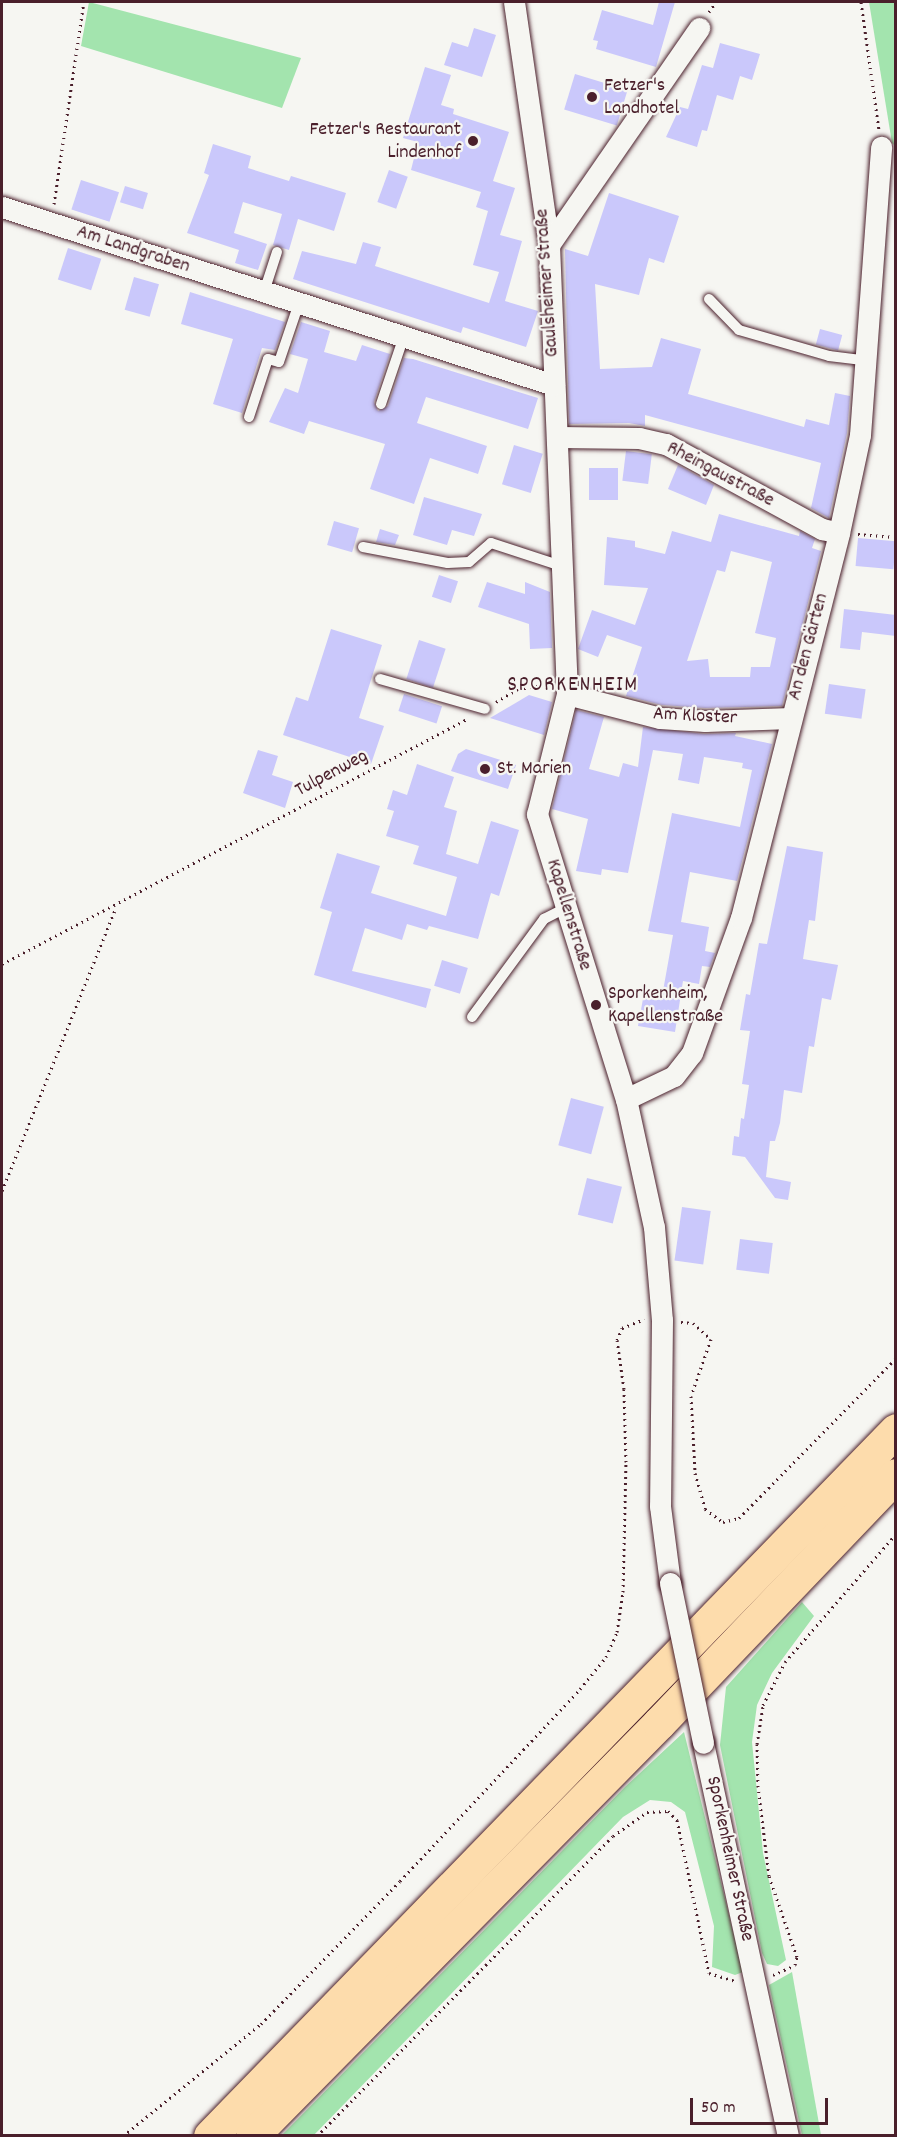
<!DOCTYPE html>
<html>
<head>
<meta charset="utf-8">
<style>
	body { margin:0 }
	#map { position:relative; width:897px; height:2137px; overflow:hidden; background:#f6f6f2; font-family:Dekko,sans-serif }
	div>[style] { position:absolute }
	.green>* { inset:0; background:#a3e4ae }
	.building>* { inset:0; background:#cac8fb; transform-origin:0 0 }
	.path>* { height:3px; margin-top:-1.5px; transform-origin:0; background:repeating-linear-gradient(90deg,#4a1f2b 0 1.5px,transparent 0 6px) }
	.roads { filter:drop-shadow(0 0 2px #4a1f2b) drop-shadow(0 0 2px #4a1f2b) }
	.service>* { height:10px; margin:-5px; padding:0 5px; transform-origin:5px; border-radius:5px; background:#f6f6f2 }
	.minor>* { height:21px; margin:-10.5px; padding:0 10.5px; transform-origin:10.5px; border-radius:10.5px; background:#f6f6f2 }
	.motorway>* { height:33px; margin:-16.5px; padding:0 16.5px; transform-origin:16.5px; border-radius:16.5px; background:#fddcac }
	.bridges { filter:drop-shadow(0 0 2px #4a1f2b) drop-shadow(0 0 2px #4a1f2b) }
	.minor-bridge>* { height:21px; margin:-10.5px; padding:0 10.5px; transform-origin:10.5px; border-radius:10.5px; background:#f6f6f2 }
	.dots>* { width:16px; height:16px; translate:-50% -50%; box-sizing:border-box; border:3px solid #f6f6f2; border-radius:50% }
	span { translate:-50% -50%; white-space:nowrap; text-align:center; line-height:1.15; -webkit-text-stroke:4.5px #f6f6f2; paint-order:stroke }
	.poi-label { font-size:20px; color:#4a1f2b }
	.left { translate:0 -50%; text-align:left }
	.right { translate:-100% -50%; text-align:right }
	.street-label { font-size:20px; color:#4a1f2b }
	.quarter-label { font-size:22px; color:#4a1f2b; letter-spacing:1.5px }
	.frame { position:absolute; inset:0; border:3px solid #4a1f2b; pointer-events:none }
	.scale { position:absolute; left:690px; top:2098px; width:138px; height:27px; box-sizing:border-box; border:3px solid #4a1f2b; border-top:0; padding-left:8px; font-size:18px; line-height:21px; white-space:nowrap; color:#4a1f2b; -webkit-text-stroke:4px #f6f6f2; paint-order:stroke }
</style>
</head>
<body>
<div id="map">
	<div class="green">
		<i style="clip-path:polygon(89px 2px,301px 58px,282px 108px,81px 46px)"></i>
		<i style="clip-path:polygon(869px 2px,895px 2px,895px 146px,892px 143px)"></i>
		<i style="clip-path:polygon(802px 1602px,814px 1616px,772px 1673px,757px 1705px,752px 1742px,763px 1853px,786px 1960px,778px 1966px,767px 1964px,762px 1953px,720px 1745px,726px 1687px)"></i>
		<i style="clip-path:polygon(684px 1732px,743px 1972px,735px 1975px,712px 1967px,714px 1926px,685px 1812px,671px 1802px,650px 1800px,623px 1817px,314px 2135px,281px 2136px,625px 1787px)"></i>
		<i style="clip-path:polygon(792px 1972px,821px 2135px,802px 2135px,769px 1985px)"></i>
	</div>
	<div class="building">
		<i style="clip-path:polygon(659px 2px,675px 2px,656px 67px,596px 49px,598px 41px,593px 40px,602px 10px,653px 25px)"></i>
		<i style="clip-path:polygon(474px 28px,496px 35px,482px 77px,444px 65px,452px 42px,468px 47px)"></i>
		<i style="clip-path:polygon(720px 43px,760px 54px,752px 80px,740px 76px,733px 100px,717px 95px,707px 131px,702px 130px,697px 147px,666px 137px,680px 107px,688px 109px,702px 65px,713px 68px)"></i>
		<i style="clip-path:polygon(425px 67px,451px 75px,441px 105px,454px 109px,453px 114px,509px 132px,493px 181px,515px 188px,500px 235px,522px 241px,505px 301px,538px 311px,526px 347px,463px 327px,461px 333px,293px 279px,302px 251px,356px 264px,363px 242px,381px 247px,375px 266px,489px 303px,499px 272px,473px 265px,488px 211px,476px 207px,481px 192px,411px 170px,418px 142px,403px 138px)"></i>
		<i style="left:575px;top:74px;width:55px;height:37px;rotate:17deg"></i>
		<i style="clip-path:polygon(213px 144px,251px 156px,248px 168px,289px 181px,291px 176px,346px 193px,334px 231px,298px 219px,289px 250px,273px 245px,282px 214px,243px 202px,234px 233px,267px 244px,258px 270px,235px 263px,239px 250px,187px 233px,209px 175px,204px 173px)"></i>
		<i style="left:389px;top:170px;width:20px;height:34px;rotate:20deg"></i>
		<i style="left:81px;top:180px;width:40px;height:31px;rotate:18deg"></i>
		<i style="left:125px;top:186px;width:24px;height:17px;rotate:17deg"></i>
		<i style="clip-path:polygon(609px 193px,679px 216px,664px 263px,649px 258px,639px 295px,595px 284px,600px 369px,652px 367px,661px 338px,701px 349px,688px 394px,804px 427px,806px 419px,829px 425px,835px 393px,850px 396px,847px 433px,829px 518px,811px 508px,821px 463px,645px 415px,645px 426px,629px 423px,569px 424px,565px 249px,588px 256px)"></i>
		<i style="left:68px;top:248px;width:35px;height:33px;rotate:18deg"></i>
		<i style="left:134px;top:277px;width:26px;height:34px;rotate:16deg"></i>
		<i style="clip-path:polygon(190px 292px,285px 322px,275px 350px,262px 348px,242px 413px,213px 404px,233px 339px,181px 324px)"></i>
		<i style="clip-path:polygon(301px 322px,330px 331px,324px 352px,356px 361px,362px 345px,390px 354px,374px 402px,378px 411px,388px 406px,404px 358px,413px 359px,538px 398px,528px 429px,426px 397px,417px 423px,487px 446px,478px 474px,430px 458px,414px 504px,370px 489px,385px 444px,309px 421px,304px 434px,269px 422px,285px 388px,298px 393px,308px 359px,290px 354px)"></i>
		<i style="left:820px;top:329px;width:23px;height:16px;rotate:15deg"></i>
		<i style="left:514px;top:445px;width:30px;height:41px;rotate:17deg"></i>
		<i style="left:626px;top:451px;width:26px;height:30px;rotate:7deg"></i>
		<i style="clip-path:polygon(678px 465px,714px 485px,706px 505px,668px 489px)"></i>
		<i style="left:618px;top:468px;width:32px;height:29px;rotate:90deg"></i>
		<i style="clip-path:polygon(424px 497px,482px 514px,474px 536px,452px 530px,447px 545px,413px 535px)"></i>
		<i style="clip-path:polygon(evenodd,719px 514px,799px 536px,800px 531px,815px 539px,812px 548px,821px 551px,782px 706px,705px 708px,662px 705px,626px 696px,642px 647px,607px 635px,598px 657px,578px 649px,592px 610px,635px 625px,648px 588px,604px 585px,607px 537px,635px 541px,635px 547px,665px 554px,672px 531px,711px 542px,719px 514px,731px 551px,772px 562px,755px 633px,776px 638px,770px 667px,751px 667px,750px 677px,710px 677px,708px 659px,687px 661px,717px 570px,725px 572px,731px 551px)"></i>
		<i style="left:334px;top:521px;width:26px;height:25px;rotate:16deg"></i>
		<i style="clip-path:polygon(380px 529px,399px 535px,395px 545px,376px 542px)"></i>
		<i style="left:858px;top:538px;width:38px;height:28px;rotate:5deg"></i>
		<i style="left:439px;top:575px;width:20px;height:23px;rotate:18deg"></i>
		<i style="clip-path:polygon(487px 582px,525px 594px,525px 582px,550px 592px,552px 648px,530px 649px,529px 624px,478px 607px)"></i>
		<i style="clip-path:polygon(844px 609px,896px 615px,896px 636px,862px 632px,860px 650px,840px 648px)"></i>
		<i style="clip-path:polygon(331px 629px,382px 645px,359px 718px,384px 726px,371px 764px,283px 735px,296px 697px,308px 701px)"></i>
		<i style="left:419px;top:640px;width:28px;height:41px;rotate:18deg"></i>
		<i style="left:829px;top:684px;width:37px;height:30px;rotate:8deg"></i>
		<i style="left:404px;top:694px;width:40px;height:18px;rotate:18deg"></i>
		<i style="clip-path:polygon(529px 695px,552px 702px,544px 735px,490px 718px)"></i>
		<i style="clip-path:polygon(576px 710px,604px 717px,589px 769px,619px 777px,623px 763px,638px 767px,643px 727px,704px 734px,736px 733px,735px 736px,772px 744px,737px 881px,690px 872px,681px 922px,709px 927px,705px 951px,715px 953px,710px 967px,702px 966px,699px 984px,683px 981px,675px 1032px,638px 1026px,645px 988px,663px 991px,673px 935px,648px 931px,672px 813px,740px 827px,752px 770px,742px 768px,743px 763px,704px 757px,699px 784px,678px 780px,683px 754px,653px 750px,628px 873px,602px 869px,601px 875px,576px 871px,588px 819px,552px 809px)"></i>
		<i style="clip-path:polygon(466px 749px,516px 765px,508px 789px,451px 771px,458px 754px)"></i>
		<i style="clip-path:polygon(258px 750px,278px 756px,272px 775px,293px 782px,285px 808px,243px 793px)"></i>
		<i style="clip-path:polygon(417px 764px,454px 777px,444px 807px,457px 811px,446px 854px,478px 864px,491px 821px,519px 830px,499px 896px,491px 893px,478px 939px,429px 926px,427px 930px,407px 924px,402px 940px,365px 928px,352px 971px,431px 989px,426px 1008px,314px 975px,332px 912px,320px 908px,337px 853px,380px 866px,371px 893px,446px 916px,457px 877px,413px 864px,419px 846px,386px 836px,394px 811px,387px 809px,393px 790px,407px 795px)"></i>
		<i style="clip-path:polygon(787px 846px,823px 852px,815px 921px,809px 920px,803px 959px,838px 965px,831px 1000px,822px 998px,814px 1047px,809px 1046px,802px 1093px,784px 1090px,780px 1123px,775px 1141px,770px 1141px,766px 1177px,791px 1182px,788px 1200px,775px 1198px,745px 1157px,732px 1155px,734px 1136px,739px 1137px,741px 1118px,744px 1119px,749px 1085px,742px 1084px,750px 1031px,740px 1030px,746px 994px,750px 995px,759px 943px,767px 944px)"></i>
		<i style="left:442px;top:960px;width:27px;height:27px;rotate:17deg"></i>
		<i style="left:571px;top:1098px;width:34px;height:49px;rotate:15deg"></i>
		<i style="left:587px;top:1178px;width:36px;height:38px;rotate:14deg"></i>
		<i style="left:682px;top:1207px;width:29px;height:54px;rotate:8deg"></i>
		<i style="left:740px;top:1239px;width:33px;height:31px;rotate:7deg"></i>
	</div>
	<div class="path">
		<i style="left:861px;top:2px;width:129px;rotate:82deg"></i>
		<i style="left:709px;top:12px;width:12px;rotate:-55deg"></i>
		<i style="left:54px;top:204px;width:204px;rotate:-81.6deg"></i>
		<i style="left:858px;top:534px;width:38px;rotate:5deg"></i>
		<i style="left:496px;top:702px;width:26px;rotate:-31deg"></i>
		<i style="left:518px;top:689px;width:30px;rotate:-9deg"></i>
		<i style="left:2px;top:964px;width:526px;rotate:-27.78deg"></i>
		<i style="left:2px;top:1191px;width:305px;rotate:-68.1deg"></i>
		<i style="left:681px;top:1322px;width:12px;rotate:5deg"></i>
		<i style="left:693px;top:1323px;width:24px;rotate:42deg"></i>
		<i style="left:711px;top:1339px;width:60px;rotate:109.3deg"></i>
		<i style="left:691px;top:1396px;width:77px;rotate:87deg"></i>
		<i style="left:695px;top:1473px;width:37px;rotate:74deg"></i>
		<i style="left:705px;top:1509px;width:22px;rotate:36deg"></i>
		<i style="left:723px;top:1522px;width:16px;rotate:-14deg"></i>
		<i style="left:739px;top:1518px;width:224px;rotate:-45.5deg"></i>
		<i style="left:773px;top:1975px;width:24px;rotate:-24deg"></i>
		<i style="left:795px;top:1965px;width:8px;rotate:-76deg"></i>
		<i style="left:797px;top:1957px;width:86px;rotate:-109.1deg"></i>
		<i style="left:769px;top:1876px;width:90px;rotate:-97deg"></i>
		<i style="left:758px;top:1787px;width:43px;rotate:-91.3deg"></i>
		<i style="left:757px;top:1744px;width:39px;rotate:-81deg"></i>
		<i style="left:763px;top:1705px;width:48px;rotate:-62.9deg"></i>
		<i style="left:785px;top:1662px;width:169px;rotate:-49.1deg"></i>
		<i style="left:123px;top:2136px;width:178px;rotate:-39.1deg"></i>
		<i style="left:261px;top:2024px;width:199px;rotate:-45.8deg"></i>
		<i style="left:400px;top:1881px;width:263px;rotate:-46.8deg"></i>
		<i style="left:580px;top:1689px;width:41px;rotate:-50.9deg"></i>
		<i style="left:606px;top:1657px;width:27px;rotate:-66deg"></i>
		<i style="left:617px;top:1632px;width:40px;rotate:-81.5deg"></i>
		<i style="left:623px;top:1592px;width:130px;rotate:-88.7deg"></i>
		<i style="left:626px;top:1462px;width:73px;rotate:-91.6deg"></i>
		<i style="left:624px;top:1389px;width:49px;rotate:-98.1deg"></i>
		<i style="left:617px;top:1340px;width:13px;rotate:-67deg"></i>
		<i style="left:622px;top:1328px;width:24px;rotate:-22deg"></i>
		<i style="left:317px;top:2136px;width:421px;rotate:-45.4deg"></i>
		<i style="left:613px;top:1836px;width:42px;rotate:-35.2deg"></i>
		<i style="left:647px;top:1812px;width:21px;rotate:-3deg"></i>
		<i style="left:668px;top:1811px;width:13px;rotate:45deg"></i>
		<i style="left:677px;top:1820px;width:156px;rotate:78.2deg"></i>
		<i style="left:709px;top:1973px;width:28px;rotate:17deg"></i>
	</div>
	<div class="roads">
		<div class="service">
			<i style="left:264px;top:292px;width:42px;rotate:-72deg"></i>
			<i style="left:709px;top:299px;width:43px;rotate:45.9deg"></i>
			<i style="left:739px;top:330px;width:94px;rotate:16.1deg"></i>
			<i style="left:829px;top:356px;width:38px;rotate:7deg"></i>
			<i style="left:381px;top:404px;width:72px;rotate:-71.3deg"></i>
			<i style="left:249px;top:417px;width:61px;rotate:-71.9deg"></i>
			<i style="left:268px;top:359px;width:11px;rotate:15deg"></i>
			<i style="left:279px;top:362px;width:62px;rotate:-71.3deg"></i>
			<i style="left:363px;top:547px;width:86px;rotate:10.7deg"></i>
			<i style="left:448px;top:563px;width:21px;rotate:-3deg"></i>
			<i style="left:469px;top:562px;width:29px;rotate:-41deg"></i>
			<i style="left:491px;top:543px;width:74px;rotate:18.2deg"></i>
			<i style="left:380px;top:679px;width:109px;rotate:15.9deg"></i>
			<i style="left:472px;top:1017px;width:122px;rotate:-53.7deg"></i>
			<i style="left:544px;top:919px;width:25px;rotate:-27deg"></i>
		</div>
		<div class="minor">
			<i style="left:514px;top:2px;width:246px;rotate:81.8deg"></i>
			<i style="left:549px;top:245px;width:449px;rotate:87.7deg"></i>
			<i style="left:567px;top:694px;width:124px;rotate:104deg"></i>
			<i style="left:537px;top:814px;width:299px;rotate:72.7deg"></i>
			<i style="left:626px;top:1099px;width:131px;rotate:77.7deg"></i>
			<i style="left:654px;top:1227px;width:93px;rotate:85.1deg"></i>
			<i style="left:662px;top:1320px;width:186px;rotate:90.6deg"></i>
			<i style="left:660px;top:1506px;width:78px;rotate:82.6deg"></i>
			<i style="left:2px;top:207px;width:580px;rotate:17.87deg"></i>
			<i style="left:549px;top:245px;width:264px;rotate:-55.3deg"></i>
			<i style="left:559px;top:437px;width:80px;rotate:0.7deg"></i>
			<i style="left:639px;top:438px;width:28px;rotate:13deg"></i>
			<i style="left:666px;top:444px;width:178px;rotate:28.6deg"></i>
			<i style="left:822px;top:529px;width:17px;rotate:13deg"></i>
			<i style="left:567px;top:694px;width:96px;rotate:14.5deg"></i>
			<i style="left:660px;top:718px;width:45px;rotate:3.8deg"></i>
			<i style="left:705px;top:721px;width:86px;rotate:-2deg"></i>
			<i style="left:626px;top:1099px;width:53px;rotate:-25.6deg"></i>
			<i style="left:674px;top:1076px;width:29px;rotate:-52deg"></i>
			<i style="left:692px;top:1053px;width:144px;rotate:-70.1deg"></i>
			<i style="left:741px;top:918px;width:397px;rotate:-75.7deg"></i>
			<i style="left:839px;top:533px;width:100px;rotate:-77.9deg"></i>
			<i style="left:860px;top:435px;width:289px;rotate:-85.8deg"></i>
			<i style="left:703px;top:1743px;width:402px;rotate:77.8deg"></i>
		</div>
		<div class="motorway">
			<i style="left:210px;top:2136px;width:984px;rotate:-45.82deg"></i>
			<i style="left:252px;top:2136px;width:580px;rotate:-45.42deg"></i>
			<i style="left:659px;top:1723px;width:343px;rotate:-46.3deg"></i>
		</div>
	</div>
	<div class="bridges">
		<div class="minor-bridge">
			<i style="left:670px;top:1583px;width:163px;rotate:78.3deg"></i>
		</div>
	</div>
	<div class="dots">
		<i style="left:592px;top:97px;background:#4a1f2b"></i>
		<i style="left:473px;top:141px;background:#4a1f2b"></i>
		<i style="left:485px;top:769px;background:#4a1f2b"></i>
		<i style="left:596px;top:1005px;background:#4a1f2b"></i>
	</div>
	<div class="poi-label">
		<span class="left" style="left:604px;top:98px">Fetzer's<br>Landhotel</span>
		<span class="right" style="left:461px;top:142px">Fetzer's Restaurant<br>Lindenhof</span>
		<span class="left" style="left:497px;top:769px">St. Marien</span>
		<span class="left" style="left:608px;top:1006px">Sporkenheim,<br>Kapellenstraße</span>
	</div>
	<div class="street-label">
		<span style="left:133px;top:250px;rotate:18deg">Am Landgraben</span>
		<span style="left:548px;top:283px;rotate:-94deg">Gaulsheimer Straße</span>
		<span style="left:720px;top:475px;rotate:28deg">Rheingaustraße</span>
		<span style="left:809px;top:647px;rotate:-75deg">An den Gärten</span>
		<span style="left:695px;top:717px;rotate:3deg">Am Kloster</span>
		<span style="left:332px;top:774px;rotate:-28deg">Tulpenweg</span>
		<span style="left:568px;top:915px;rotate:73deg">Kapellenstraße</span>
		<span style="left:729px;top:1859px;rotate:78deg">Sporkenheimer Straße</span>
	</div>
	<div class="quarter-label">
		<span style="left:573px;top:686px">SPORKENHEIM</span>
	</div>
	<div class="frame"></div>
	<div class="scale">50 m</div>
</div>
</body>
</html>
